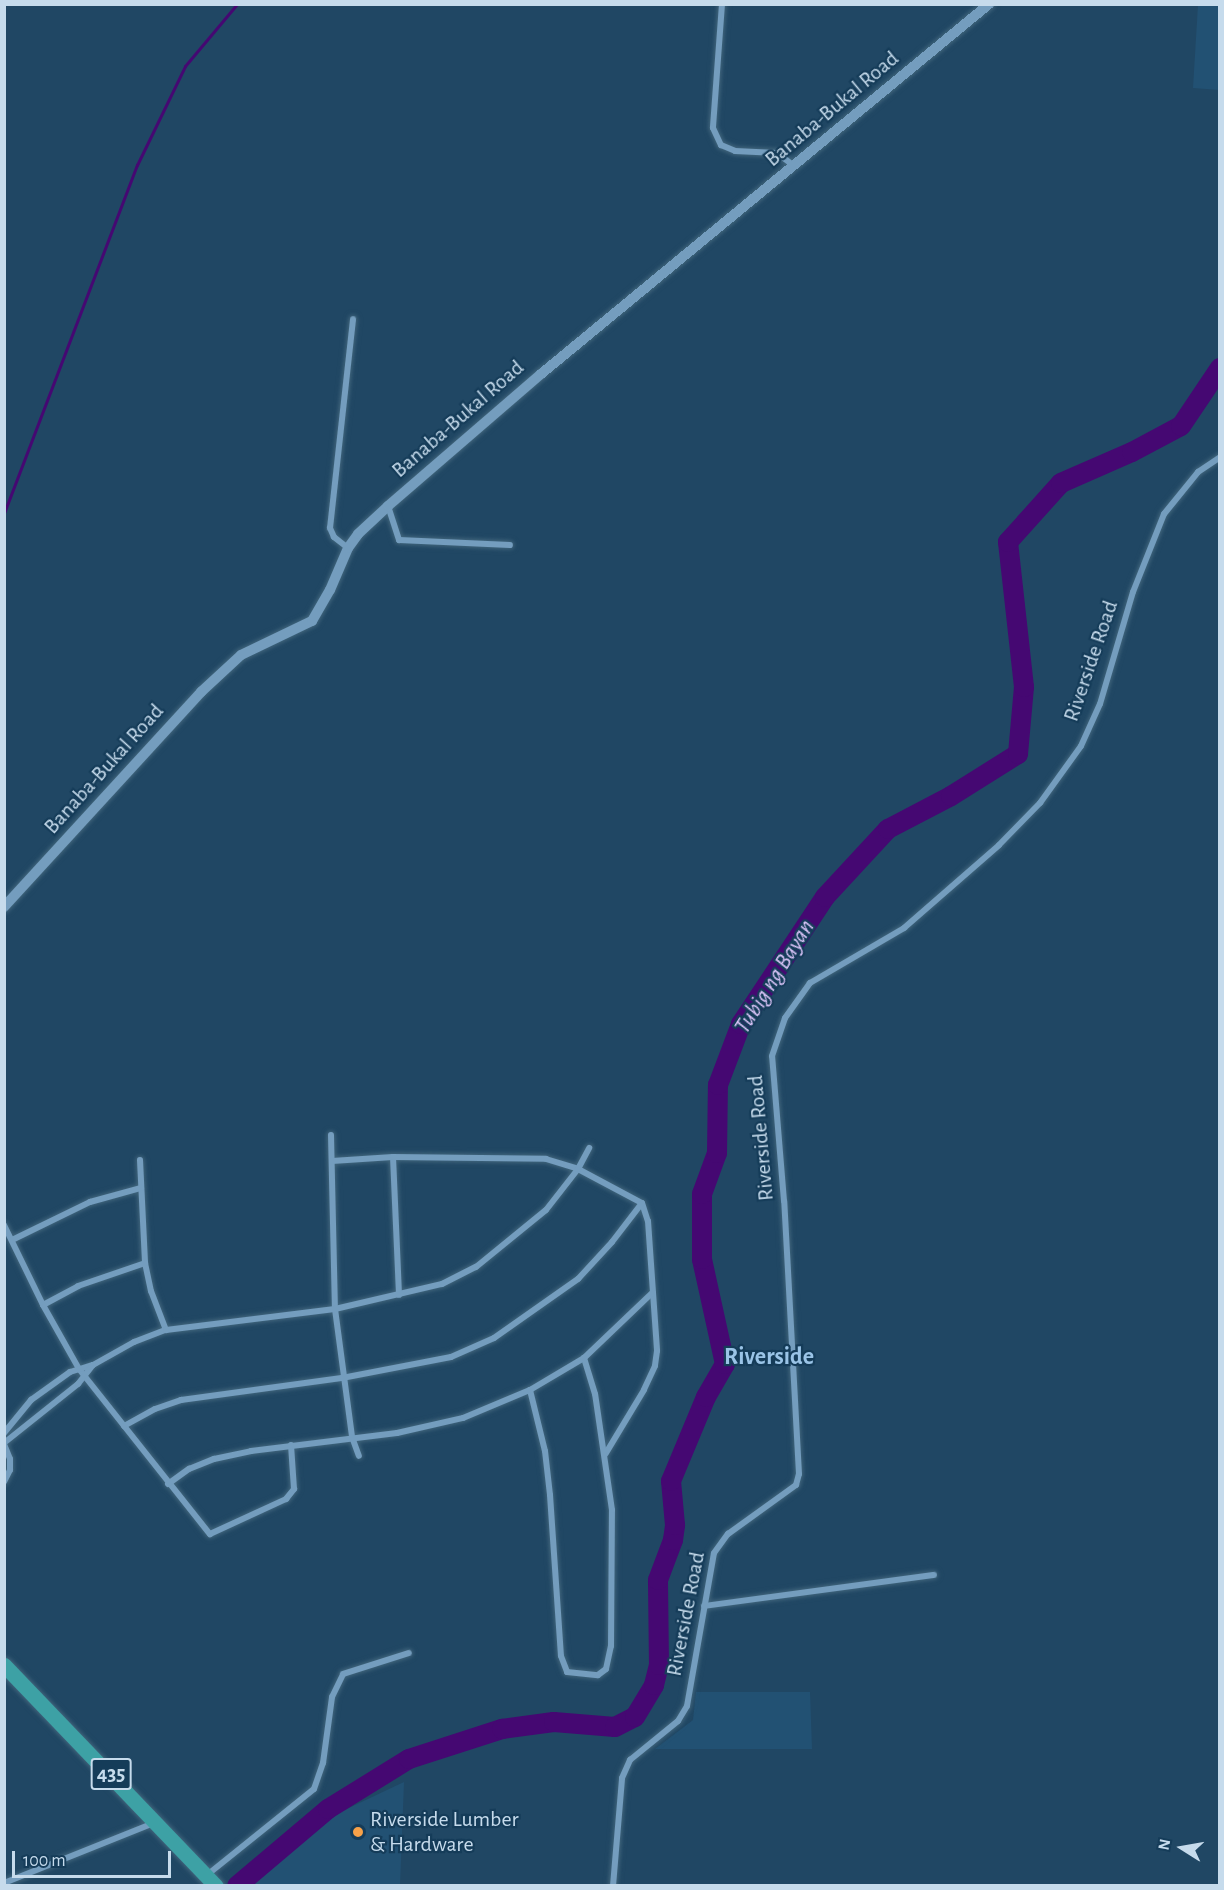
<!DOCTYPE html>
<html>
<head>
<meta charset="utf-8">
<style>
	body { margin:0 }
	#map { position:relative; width:1224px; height:1890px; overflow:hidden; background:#204764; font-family:"Alegreya Sans",sans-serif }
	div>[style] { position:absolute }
	.built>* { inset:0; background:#225173 }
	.stream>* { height:3px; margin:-1.5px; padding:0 1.5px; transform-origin:1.5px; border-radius:1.5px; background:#450872 }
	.river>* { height:20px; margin:-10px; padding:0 10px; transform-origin:10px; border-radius:10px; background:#450872 }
	.roads { filter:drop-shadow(0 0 2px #41657c) drop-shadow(0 0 2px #41657c) }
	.minor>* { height:6px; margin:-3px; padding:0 3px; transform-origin:3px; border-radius:3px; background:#749dbe }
	.tertiary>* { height:10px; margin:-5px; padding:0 5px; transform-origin:5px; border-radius:5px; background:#749dbe }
	.primary>* { height:15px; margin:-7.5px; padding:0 7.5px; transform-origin:7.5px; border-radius:7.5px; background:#3da1a5 }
	.dots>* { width:16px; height:16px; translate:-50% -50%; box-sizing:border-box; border:3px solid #153c59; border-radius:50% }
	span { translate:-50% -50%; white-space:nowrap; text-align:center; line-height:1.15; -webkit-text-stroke:4.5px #153c59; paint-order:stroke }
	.shield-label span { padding:2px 4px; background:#153c59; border:2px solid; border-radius:4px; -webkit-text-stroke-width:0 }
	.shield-label { font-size:21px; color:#c6dbec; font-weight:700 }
	.street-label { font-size:22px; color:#c6dbec }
	.poi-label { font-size:22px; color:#c6dbec }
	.left { translate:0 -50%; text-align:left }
	.water-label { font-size:24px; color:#dac4f8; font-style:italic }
	.neighbourhood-label { font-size:24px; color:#9ac4e7; font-weight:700 }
	.frame { position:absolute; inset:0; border:6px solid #c6dbec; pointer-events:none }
	.north { position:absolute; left:1152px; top:1818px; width:60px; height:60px; -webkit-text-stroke:4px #153c59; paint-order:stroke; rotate:281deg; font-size:16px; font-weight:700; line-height:24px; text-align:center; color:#c6dbec }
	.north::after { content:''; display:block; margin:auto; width:21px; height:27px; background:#c6dbec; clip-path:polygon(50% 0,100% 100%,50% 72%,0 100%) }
	.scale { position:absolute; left:12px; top:1851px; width:159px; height:27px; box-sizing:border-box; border:3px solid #c6dbec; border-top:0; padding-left:8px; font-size:18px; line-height:21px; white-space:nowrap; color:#c6dbec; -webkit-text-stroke:4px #153c59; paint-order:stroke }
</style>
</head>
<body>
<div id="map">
	<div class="built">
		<i style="clip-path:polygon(1198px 5px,1219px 5px,1219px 90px,1193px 88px)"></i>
		<i style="clip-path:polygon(696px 1692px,810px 1692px,812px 1749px,655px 1749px,693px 1720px)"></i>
		<i style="clip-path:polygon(404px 1782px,400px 1885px,252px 1885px,334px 1815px)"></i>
	</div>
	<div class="stream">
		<i style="left:4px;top:513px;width:373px;rotate:-69.1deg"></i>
		<i style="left:137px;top:165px;width:110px;rotate:-64.1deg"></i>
		<i style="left:185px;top:66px;width:81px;rotate:-50deg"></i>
	</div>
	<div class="river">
		<i style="left:237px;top:1886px;width:119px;rotate:-40.2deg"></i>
		<i style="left:328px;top:1809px;width:95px;rotate:-31.7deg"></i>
		<i style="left:409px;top:1759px;width:98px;rotate:-17.9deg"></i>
		<i style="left:502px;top:1729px;width:52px;rotate:-7.7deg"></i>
		<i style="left:554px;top:1722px;width:61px;rotate:4.7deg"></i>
		<i style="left:615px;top:1727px;width:22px;rotate:-27deg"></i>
		<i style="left:635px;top:1717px;width:37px;rotate:-59deg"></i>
		<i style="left:654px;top:1685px;width:21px;rotate:-76deg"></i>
		<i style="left:659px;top:1665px;width:85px;rotate:-90.7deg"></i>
		<i style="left:658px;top:1580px;width:43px;rotate:-69.4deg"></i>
		<i style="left:673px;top:1540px;width:15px;rotate:-82deg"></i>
		<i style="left:675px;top:1525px;width:44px;rotate:-95.2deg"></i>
		<i style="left:671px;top:1481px;width:91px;rotate:-67.4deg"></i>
		<i style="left:706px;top:1397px;width:38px;rotate:-60deg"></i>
		<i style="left:725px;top:1364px;width:107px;rotate:-102.4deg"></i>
		<i style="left:702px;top:1259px;width:65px;rotate:-90deg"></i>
		<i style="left:702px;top:1194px;width:44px;rotate:-69.9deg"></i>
		<i style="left:717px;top:1153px;width:68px;rotate:-89.2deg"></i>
		<i style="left:718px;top:1085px;width:65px;rotate:-69.3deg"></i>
		<i style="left:741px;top:1024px;width:152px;rotate:-56.5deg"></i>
		<i style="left:825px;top:897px;width:93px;rotate:-47.2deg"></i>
		<i style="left:888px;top:829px;width:71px;rotate:-27.6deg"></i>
		<i style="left:951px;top:796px;width:79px;rotate:-32.1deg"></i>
		<i style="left:1018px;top:754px;width:67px;rotate:-84.9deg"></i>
		<i style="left:1024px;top:687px;width:146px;rotate:-96.3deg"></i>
		<i style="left:1008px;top:542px;width:79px;rotate:-48.1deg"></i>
		<i style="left:1061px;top:483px;width:77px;rotate:-23.6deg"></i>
		<i style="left:1132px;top:452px;width:55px;rotate:-28deg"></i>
		<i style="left:1181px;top:426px;width:70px;rotate:-56.1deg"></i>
	</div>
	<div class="roads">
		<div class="minor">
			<i style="left:722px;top:4px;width:124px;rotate:94.2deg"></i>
			<i style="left:713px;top:128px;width:19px;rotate:65deg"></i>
			<i style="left:721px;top:145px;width:15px;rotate:23deg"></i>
			<i style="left:735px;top:151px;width:42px;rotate:2.7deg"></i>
			<i style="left:777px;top:153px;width:21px;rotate:37deg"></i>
			<i style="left:388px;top:506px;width:36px;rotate:72deg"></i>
			<i style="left:399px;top:540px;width:111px;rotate:2.6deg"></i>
			<i style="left:348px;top:548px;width:18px;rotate:-142deg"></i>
			<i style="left:334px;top:537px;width:10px;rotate:-114deg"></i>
			<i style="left:330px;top:528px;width:210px;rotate:-83.7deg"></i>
			<i style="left:331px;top:1135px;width:174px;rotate:88.7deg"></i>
			<i style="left:335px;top:1309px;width:129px;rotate:82.4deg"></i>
			<i style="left:352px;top:1437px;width:20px;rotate:70deg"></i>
			<i style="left:393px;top:1157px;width:138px;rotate:87.5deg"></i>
			<i style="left:140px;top:1160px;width:103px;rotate:87.2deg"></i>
			<i style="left:145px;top:1263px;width:29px;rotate:78deg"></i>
			<i style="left:151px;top:1291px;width:42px;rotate:69deg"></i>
			<i style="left:332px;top:1161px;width:61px;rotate:-3.8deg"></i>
			<i style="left:393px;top:1157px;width:153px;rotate:0.7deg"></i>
			<i style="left:546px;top:1159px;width:34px;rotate:17deg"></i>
			<i style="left:578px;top:1169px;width:72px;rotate:28deg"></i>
			<i style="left:642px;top:1203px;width:19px;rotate:72deg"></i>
			<i style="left:648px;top:1221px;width:130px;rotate:86deg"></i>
			<i style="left:657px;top:1351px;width:15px;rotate:98deg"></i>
			<i style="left:655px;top:1366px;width:26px;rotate:115deg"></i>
			<i style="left:644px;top:1390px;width:74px;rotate:121.1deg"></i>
			<i style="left:4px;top:1225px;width:89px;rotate:64deg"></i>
			<i style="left:43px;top:1305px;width:73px;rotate:60.6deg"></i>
			<i style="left:79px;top:1369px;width:211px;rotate:51.6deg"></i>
			<i style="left:210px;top:1534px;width:84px;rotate:-24.7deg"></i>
			<i style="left:286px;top:1499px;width:13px;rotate:-51deg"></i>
			<i style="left:294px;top:1489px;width:44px;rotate:-93.9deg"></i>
			<i style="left:12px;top:1240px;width:87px;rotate:-26deg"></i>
			<i style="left:90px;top:1202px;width:53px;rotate:-15.4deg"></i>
			<i style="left:43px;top:1305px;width:40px;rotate:-28deg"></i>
			<i style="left:78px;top:1286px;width:71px;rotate:-18.9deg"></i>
			<i style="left:530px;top:1390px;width:63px;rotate:76.2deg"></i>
			<i style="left:545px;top:1451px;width:44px;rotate:83.5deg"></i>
			<i style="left:550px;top:1495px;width:161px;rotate:86.1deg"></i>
			<i style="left:561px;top:1656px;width:17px;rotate:69deg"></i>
			<i style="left:567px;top:1672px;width:31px;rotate:6deg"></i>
			<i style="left:598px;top:1675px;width:10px;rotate:-37deg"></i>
			<i style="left:606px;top:1669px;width:24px;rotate:-78deg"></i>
			<i style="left:611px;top:1646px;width:136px;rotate:-89.6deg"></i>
			<i style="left:612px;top:1510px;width:117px;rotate:-98.3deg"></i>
			<i style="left:595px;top:1394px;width:38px;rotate:-107deg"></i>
			<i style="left:124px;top:1426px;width:35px;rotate:-29deg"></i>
			<i style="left:155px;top:1409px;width:28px;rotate:-19deg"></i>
			<i style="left:181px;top:1400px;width:162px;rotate:-7.8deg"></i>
			<i style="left:342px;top:1378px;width:111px;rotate:-10.9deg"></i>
			<i style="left:451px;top:1357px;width:47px;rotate:-23.8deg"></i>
			<i style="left:494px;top:1338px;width:103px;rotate:-35.1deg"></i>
			<i style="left:578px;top:1279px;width:50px;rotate:-47.4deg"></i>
			<i style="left:612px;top:1242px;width:49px;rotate:-52.4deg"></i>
			<i style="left:4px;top:1433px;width:43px;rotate:-50.7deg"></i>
			<i style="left:31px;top:1400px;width:48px;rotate:-35.7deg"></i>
			<i style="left:70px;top:1372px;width:24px;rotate:-17deg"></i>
			<i style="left:93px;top:1365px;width:47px;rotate:-29.3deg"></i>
			<i style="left:134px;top:1342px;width:34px;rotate:-21deg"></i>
			<i style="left:166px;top:1330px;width:170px;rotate:-7.1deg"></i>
			<i style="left:335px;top:1309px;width:110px;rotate:-13.2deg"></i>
			<i style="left:442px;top:1284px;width:38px;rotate:-27deg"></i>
			<i style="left:476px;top:1267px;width:90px;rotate:-39.2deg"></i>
			<i style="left:546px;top:1210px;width:52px;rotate:-52deg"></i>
			<i style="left:578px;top:1169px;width:24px;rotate:-62deg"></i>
			<i style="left:4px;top:1443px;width:95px;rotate:-38.6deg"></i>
			<i style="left:78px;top:1384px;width:24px;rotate:-52deg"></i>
			<i style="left:4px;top:1444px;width:16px;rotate:68deg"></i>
			<i style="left:10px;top:1459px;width:11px;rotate:90deg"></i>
			<i style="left:10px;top:1470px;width:13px;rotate:117deg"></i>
			<i style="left:168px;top:1484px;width:26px;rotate:-36deg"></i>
			<i style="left:189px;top:1469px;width:27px;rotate:-22deg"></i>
			<i style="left:214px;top:1459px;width:38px;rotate:-12deg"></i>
			<i style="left:251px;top:1451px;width:147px;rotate:-7deg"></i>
			<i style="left:397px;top:1433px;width:68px;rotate:-12.8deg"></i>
			<i style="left:463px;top:1418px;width:73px;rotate:-22.7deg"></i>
			<i style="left:530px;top:1390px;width:63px;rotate:-30.7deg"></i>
			<i style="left:584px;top:1358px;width:95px;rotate:-43.7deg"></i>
			<i style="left:704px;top:1606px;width:232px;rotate:-7.7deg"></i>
			<i style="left:207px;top:1875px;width:137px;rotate:-38.8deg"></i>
			<i style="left:314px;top:1789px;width:28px;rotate:-71deg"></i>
			<i style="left:323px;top:1763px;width:67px;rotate:-82.2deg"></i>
			<i style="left:332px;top:1697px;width:25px;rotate:-64deg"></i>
			<i style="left:343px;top:1674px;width:69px;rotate:-17.7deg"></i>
			<i style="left:4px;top:1883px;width:162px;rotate:-21.8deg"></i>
			<i style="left:613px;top:1886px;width:108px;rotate:-85.2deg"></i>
			<i style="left:622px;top:1778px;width:20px;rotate:-66deg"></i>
			<i style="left:630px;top:1760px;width:62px;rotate:-39.1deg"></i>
			<i style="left:678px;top:1721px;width:17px;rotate:-59deg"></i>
			<i style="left:687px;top:1706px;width:155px;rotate:-80deg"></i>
			<i style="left:714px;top:1553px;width:24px;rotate:-54deg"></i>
			<i style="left:728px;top:1534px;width:84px;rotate:-35.8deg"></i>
			<i style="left:796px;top:1485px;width:11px;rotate:-75deg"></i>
			<i style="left:799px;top:1474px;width:273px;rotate:-93.1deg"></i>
			<i style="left:784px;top:1201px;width:145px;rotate:-94.7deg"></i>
			<i style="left:772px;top:1056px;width:40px;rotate:-71.1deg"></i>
			<i style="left:785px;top:1018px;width:43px;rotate:-54.5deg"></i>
			<i style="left:810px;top:983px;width:109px;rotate:-30.3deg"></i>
			<i style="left:904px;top:928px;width:126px;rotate:-41.1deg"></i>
			<i style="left:999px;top:845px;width:59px;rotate:-45.7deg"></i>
			<i style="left:1040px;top:803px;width:70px;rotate:-54.3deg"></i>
			<i style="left:1081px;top:746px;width:46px;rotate:-65.7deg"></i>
			<i style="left:1100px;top:704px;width:117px;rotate:-73.6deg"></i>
			<i style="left:1133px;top:592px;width:84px;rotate:-68.3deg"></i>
			<i style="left:1164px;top:514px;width:54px;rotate:-51deg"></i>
			<i style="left:1198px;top:472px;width:27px;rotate:-34deg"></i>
		</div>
		<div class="tertiary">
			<i style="left:4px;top:907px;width:292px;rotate:-47.5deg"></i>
			<i style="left:201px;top:692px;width:54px;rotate:-42.8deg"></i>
			<i style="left:241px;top:655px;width:79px;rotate:-25.6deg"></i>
			<i style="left:312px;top:621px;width:36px;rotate:-60deg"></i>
			<i style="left:330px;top:590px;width:46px;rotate:-66.8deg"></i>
			<i style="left:348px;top:548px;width:17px;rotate:-54deg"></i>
			<i style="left:358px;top:534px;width:41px;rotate:-43deg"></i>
			<i style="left:388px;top:506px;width:202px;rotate:-40.8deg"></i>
			<i style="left:541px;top:374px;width:581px;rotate:-39.55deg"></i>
		</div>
		<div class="primary">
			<i style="left:4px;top:1665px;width:306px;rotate:46.2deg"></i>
		</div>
	</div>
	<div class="dots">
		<i style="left:358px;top:1832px;background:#f7a149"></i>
	</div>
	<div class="shield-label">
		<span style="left:111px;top:1774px">435</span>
	</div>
	<div class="street-label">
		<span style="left:832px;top:109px;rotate:-40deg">Banaba-Bukal Road</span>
		<span style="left:458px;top:419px;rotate:-41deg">Banaba-Bukal Road</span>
		<span style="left:1091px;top:661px;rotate:-71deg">Riverside Road</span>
		<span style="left:104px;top:769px;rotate:-48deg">Banaba-Bukal Road</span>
		<span style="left:761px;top:1138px;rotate:-95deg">Riverside Road</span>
		<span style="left:686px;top:1614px;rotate:-79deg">Riverside Road</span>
	</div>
	<div class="poi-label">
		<span class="left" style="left:370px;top:1832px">Riverside Lumber<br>&amp; Hardware</span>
	</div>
	<div class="water-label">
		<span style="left:775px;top:977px;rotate:-58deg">Tubig ng Bayan</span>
	</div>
	<div class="neighbourhood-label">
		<span style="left:769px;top:1358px">Riverside</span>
	</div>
	<div class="frame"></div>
	<div class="north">N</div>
	<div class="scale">100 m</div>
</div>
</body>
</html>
